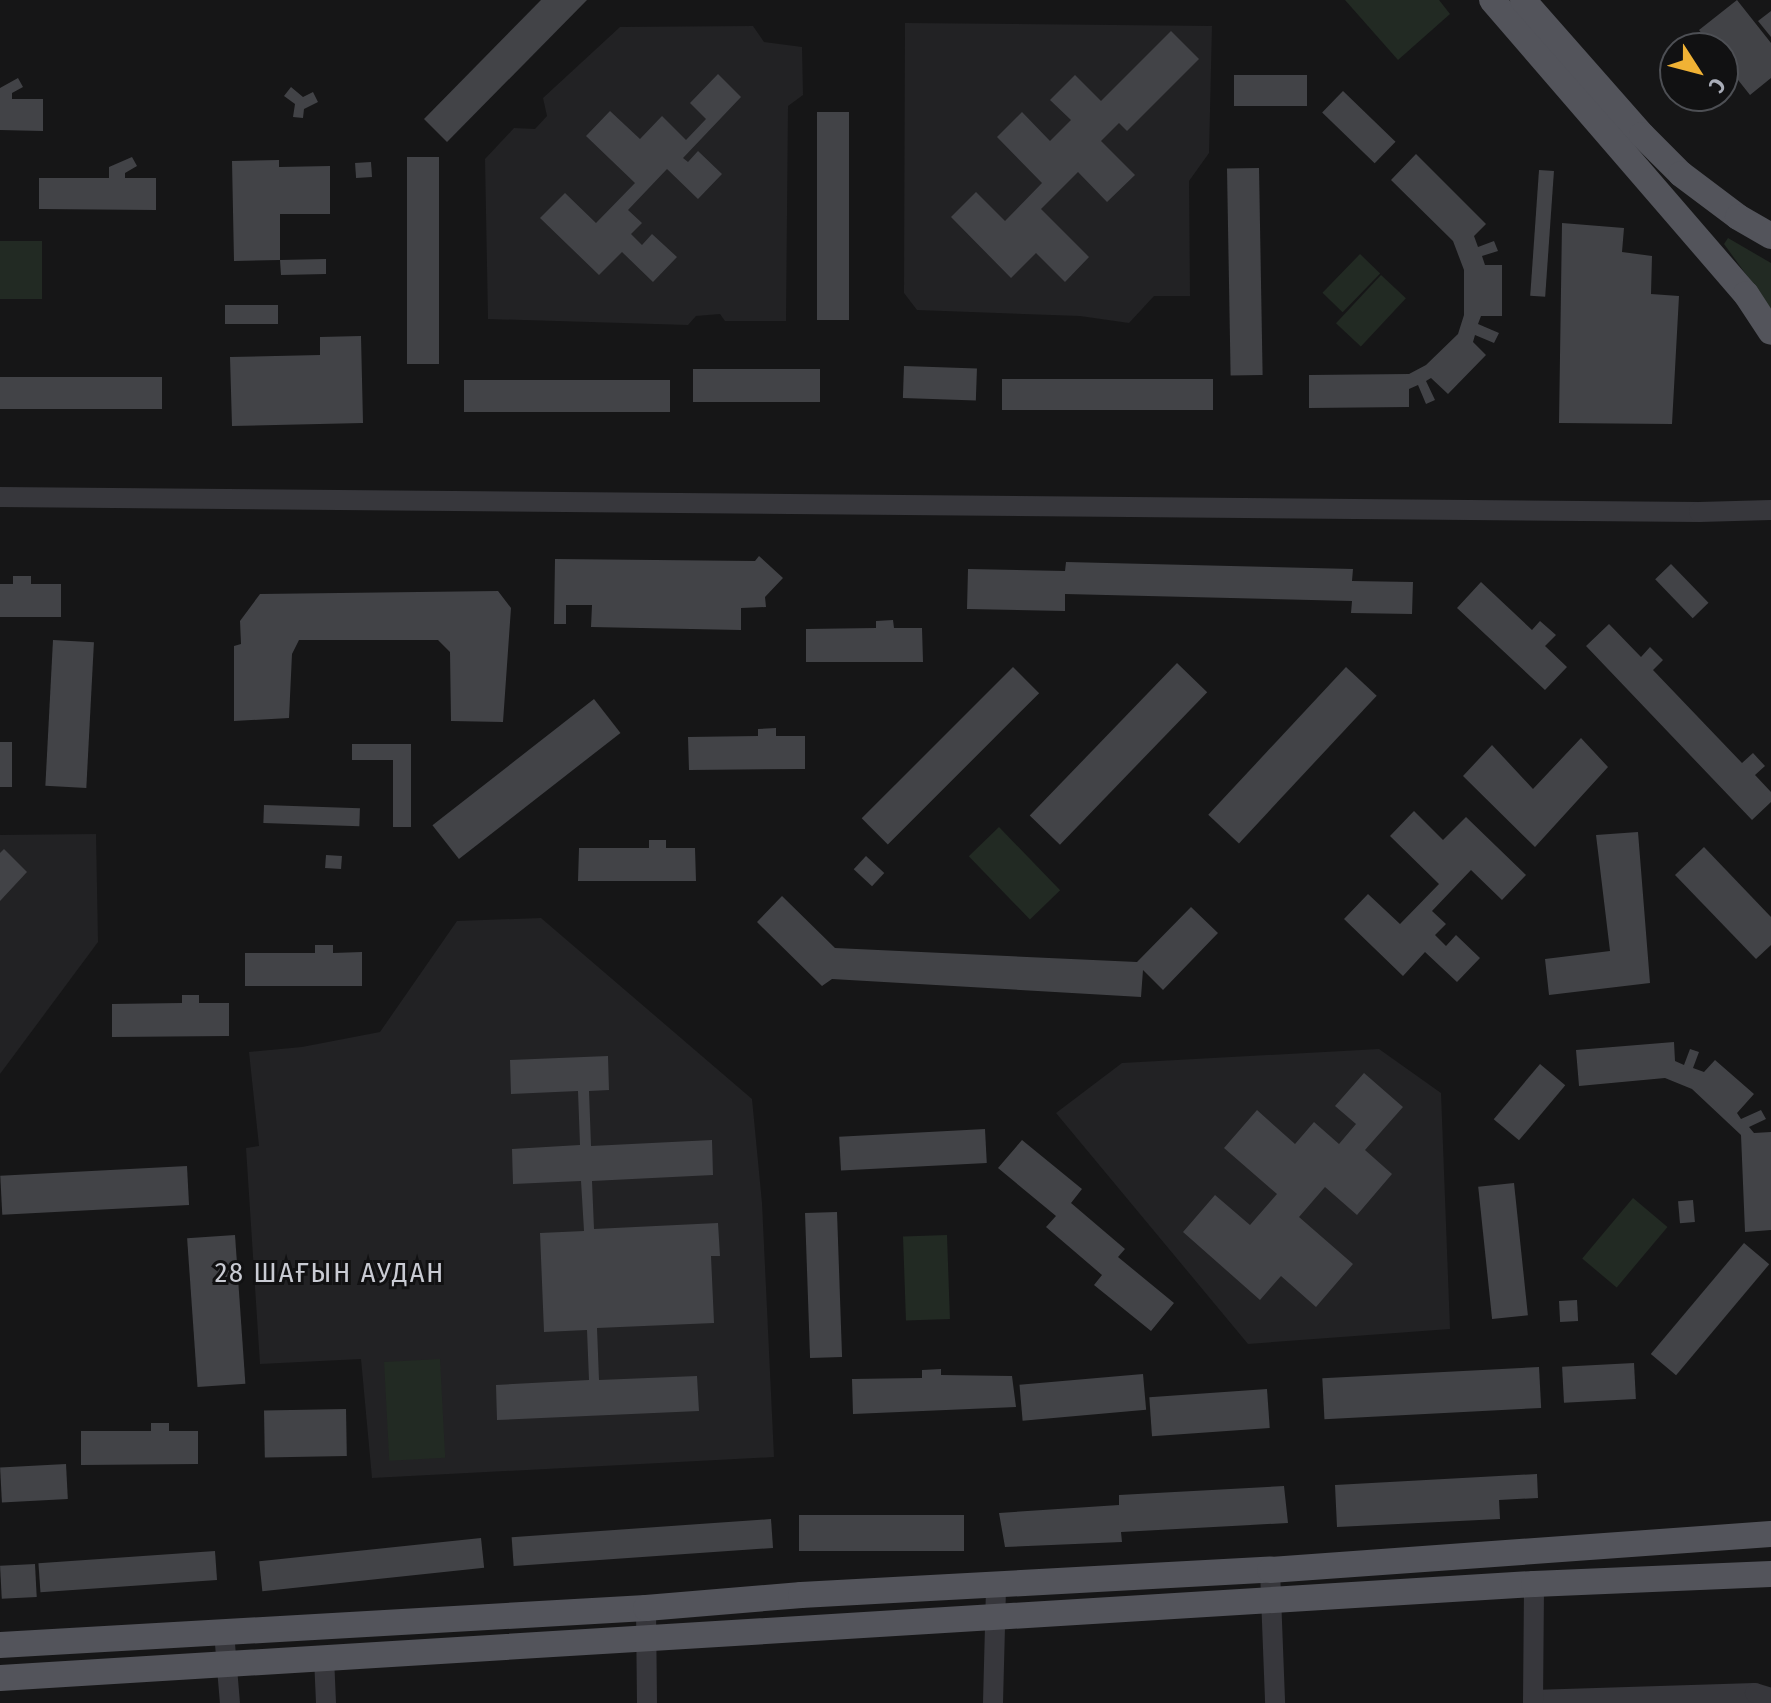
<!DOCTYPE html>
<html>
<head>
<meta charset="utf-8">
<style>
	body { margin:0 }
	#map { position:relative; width:1771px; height:1703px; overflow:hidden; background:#161617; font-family:"Fira Sans Condensed",sans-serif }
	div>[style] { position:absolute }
	.built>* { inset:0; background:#222224 }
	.green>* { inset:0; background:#222a23; transform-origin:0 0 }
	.building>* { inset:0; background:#424347; transform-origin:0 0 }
	.minor>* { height:20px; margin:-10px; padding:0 10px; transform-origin:10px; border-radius:10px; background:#37373c }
	.major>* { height:26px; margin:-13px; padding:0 13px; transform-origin:13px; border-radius:13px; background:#53545b }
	span { translate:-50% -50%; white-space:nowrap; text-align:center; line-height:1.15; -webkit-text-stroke:6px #111112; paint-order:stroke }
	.neighbourhood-label { font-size:28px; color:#c9cbd3; letter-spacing:2px }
	.north { position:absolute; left:1659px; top:32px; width:80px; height:80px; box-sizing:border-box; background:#111112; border:2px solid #4d4f54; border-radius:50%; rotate:126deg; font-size:22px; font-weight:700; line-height:32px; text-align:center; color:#a8acb7 }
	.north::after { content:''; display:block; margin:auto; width:28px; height:36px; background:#f0b235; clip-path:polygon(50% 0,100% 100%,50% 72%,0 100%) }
</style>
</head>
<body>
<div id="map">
	<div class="built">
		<i style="clip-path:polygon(905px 23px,1212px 26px,1209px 153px,1189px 181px,1190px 296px,1154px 296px,1129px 323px,1080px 316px,917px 310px,904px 293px)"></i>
		<i style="clip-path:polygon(753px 26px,764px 42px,802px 47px,803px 95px,788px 106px,786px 321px,725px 321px,720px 314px,696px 316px,688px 325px,488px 319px,485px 159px,514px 128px,535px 129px,547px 116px,543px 98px,620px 27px)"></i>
		<i style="clip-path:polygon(96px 834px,98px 942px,0 1074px,0 835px)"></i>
		<i style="clip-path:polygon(541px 918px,752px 1099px,762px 1203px,774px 1457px,372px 1478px,361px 1359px,260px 1364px,246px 1148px,259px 1146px,249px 1052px,302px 1047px,380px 1032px,457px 921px)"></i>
		<i style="clip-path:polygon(1379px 1049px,1441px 1093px,1450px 1329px,1248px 1344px,1056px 1113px,1122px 1063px)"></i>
	</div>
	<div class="green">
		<i style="clip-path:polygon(1345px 0,1439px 0,1450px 14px,1398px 60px)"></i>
		<i style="clip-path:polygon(1728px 238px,1771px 263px,1771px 309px,1724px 244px)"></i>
		<i style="left:0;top:241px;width:42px;height:58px"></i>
		<i style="left:1360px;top:254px;width:28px;height:54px;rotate:44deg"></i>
		<i style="left:1381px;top:275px;width:34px;height:66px;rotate:43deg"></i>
		<i style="left:999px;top:827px;width:88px;height:42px;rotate:46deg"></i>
		<i style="left:1633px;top:1198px;width:45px;height:79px;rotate:40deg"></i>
		<i style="left:947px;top:1235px;width:84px;height:44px;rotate:88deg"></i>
		<i style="left:440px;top:1359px;width:99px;height:56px;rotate:87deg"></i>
	</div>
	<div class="building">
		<i style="clip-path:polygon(541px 0,587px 0,447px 142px,424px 119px)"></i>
		<i style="clip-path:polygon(1737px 0,1771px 43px,1771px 78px,1750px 95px,1723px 61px,1723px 48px,1713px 48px,1699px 30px)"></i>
		<i style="clip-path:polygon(1771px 11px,1771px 37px,1758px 21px)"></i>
		<i style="clip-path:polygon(1171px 31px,1199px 59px,1127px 131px,1119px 123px,1101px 141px,1135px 175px,1107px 202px,1078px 172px,1041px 209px,1089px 257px,1065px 282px,1036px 253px,1011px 278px,951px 217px,976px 192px,1005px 221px,1042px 183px,997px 137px,1022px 112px,1050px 141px,1071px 120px,1050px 100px,1075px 75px,1101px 101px)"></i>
		<i style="clip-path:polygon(718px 74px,741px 97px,683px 158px,688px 162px,698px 151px,722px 174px,698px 199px,667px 169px,628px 210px,642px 223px,631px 234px,642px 245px,652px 234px,677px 257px,653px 282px,622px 252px,599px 275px,540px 218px,565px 193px,596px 223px,635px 183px,586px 136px,610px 111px,640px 139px,662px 116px,686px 140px,706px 119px,690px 103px)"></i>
		<i style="left:1234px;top:75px;width:73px;height:31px"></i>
		<i style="clip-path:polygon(18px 78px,23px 87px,12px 93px,12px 99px,43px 99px,43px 131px,0 130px,0 88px)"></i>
		<i style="clip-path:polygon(291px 87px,303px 97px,313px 92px,318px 102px,304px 109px,303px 118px,293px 117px,295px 104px,284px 96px)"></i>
		<i style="left:1343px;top:91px;width:73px;height:30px;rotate:44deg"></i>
		<i style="left:817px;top:112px;width:32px;height:208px"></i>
		<i style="clip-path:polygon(1416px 154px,1486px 224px,1474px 236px,1478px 247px,1494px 241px,1498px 251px,1482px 256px,1485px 265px,1502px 265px,1502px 316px,1481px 316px,1478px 324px,1499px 333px,1494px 343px,1475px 335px,1473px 342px,1486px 355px,1448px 394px,1431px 378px,1426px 381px,1435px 400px,1426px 404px,1418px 385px,1409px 389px,1409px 407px,1309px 408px,1309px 375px,1409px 374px,1426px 365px,1458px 334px,1464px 315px,1464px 270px,1453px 241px,1391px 180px)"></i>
		<i style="clip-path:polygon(132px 157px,137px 166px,125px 173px,125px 178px,156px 178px,156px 210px,39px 209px,39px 178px,109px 178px,109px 167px)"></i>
		<i style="left:407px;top:157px;width:32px;height:207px"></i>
		<i style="clip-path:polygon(279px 160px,279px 167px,330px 166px,330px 214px,280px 214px,280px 260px,326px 259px,326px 274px,281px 275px,280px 260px,234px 261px,232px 161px)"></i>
		<i style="left:371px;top:162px;width:15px;height:16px;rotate:86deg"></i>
		<i style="left:1259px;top:168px;width:207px;height:32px;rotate:89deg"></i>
		<i style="left:1539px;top:170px;width:15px;height:126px;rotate:4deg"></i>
		<i style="clip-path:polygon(1562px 223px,1624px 228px,1622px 252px,1652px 256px,1651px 294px,1679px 296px,1672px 424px,1559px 423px)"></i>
		<i style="left:278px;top:305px;width:19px;height:53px;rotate:90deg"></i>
		<i style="clip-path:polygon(361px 336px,363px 423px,232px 426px,230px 357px,320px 355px,320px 337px)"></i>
		<i style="left:904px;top:366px;width:73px;height:32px;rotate:2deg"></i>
		<i style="left:693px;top:369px;width:127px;height:33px"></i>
		<i style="left:0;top:377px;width:162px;height:32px"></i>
		<i style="left:1002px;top:379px;width:211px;height:31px"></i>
		<i style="left:464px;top:380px;width:206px;height:32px"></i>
		<i style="clip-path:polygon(759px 556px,783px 578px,765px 597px,766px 607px,741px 608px,741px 630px,591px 627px,592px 605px,566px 605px,566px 624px,554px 624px,555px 559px,755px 561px)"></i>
		<i style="clip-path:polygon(1066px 562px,1353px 569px,1352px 581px,1413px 582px,1412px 614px,1351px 613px,1352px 601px,1065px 594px,1065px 611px,967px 609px,968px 569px,1065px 571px)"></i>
		<i style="left:1671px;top:564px;width:54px;height:22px;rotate:46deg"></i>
		<i style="clip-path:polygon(13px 576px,31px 576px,31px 584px,61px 584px,61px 617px,0 617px,0 584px,13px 584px)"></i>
		<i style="clip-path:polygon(1481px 582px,1532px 630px,1540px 621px,1556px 635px,1545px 646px,1567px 667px,1545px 690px,1457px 608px)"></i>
		<i style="clip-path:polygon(498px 591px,511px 608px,503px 722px,451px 721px,450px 652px,438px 640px,299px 640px,292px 654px,289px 718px,234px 721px,234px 646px,241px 644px,240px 621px,260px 594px)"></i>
		<i style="clip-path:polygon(893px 620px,894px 628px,922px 628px,923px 662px,806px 662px,806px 629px,876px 628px,876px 621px)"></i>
		<i style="clip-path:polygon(1609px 624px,1641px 657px,1650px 647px,1663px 660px,1653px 670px,1742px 763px,1753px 753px,1765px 766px,1755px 775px,1771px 792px,1771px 802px,1752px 820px,1586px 646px)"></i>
		<i style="left:53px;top:640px;width:41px;height:146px;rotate:3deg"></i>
		<i style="left:1177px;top:663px;width:42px;height:212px;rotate:44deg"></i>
		<i style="left:1013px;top:667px;width:37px;height:214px;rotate:45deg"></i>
		<i style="left:1346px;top:667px;width:42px;height:202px;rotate:43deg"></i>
		<i style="left:594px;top:699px;width:43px;height:205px;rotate:52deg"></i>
		<i style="clip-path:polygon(776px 728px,776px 736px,805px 736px,805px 769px,689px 770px,688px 737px,758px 736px,758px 729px)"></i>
		<i style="clip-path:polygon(1581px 738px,1608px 767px,1535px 847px,1463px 776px,1492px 745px,1533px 789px)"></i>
		<i style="left:0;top:742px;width:12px;height:45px"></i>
		<i style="clip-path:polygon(352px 744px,411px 744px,411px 827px,393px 827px,393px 760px,352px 760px)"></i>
		<i style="left:264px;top:805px;width:96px;height:18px;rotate:2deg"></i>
		<i style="clip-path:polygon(1414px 811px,1443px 840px,1466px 817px,1526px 875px,1502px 900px,1471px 870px,1432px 911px,1446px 924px,1435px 935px,1446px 946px,1456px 935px,1480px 958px,1457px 982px,1425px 952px,1403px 976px,1344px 919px,1368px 894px,1400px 924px,1439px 884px,1390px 836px)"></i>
		<i style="clip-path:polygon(1638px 832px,1650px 983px,1549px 995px,1545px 959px,1610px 951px,1596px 835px)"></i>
		<i style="clip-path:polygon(649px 840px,666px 840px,666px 848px,695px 848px,696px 881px,578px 881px,579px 848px,649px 848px)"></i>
		<i style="clip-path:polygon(1704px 847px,1771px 917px,1771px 945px,1756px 959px,1675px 875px)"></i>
		<i style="clip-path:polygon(4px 849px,27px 872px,0 901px,0 853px)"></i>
		<i style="left:326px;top:855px;width:16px;height:13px;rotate:4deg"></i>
		<i style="left:866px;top:856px;width:25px;height:18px;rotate:43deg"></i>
		<i style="clip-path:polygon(782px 896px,835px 948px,1137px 962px,1191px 907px,1218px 933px,1163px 990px,1143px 970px,1141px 997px,832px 979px,822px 986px,757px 922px)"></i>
		<i style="clip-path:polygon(315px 945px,333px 945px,333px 953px,362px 952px,362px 986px,245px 986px,245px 953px,315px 953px)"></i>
		<i style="clip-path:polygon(182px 995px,199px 995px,199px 1003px,229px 1003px,229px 1036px,112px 1037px,112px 1004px,182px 1003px)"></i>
		<i style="clip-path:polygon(1674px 1042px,1675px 1061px,1684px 1065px,1690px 1049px,1699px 1052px,1693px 1068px,1704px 1072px,1715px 1060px,1754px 1094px,1737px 1113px,1741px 1119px,1761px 1110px,1766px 1119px,1749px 1127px,1754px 1133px,1771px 1132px,1771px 1230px,1745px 1232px,1741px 1135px,1692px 1089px,1665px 1078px,1579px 1086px,1576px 1050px)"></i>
		<i style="clip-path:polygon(608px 1056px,609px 1090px,589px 1091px,591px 1146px,712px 1140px,713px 1175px,592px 1181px,594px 1229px,718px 1223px,720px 1256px,711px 1256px,714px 1323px,597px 1328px,599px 1380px,697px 1376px,699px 1411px,497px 1420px,496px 1385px,589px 1380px,587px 1330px,544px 1332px,540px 1233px,584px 1231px,581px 1181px,513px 1184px,512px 1149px,580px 1145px,578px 1091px,511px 1094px,510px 1060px)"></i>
		<i style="left:1540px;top:1064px;width:33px;height:72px;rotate:40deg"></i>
		<i style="clip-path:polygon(1364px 1073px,1403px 1107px,1365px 1150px,1392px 1174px,1357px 1215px,1325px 1187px,1299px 1217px,1353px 1264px,1316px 1307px,1281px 1276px,1260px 1300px,1183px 1232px,1215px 1195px,1250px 1225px,1277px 1194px,1224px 1148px,1257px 1110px,1295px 1144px,1314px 1122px,1339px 1144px,1356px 1124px,1335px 1106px)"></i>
		<i style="left:985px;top:1129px;width:34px;height:146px;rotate:87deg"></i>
		<i style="clip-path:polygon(1022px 1140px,1082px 1189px,1071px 1203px,1125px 1249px,1118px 1257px,1174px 1303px,1151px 1331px,1094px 1285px,1102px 1275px,1046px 1227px,1056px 1216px,998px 1168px)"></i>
		<i style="left:187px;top:1166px;width:39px;height:187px;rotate:87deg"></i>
		<i style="left:1514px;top:1183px;width:133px;height:36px;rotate:84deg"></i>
		<i style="left:1693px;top:1200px;width:22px;height:15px;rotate:85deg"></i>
		<i style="left:837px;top:1212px;width:145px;height:32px;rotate:88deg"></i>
		<i style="left:235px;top:1235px;width:149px;height:48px;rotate:86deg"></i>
		<i style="left:1744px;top:1243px;width:33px;height:145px;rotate:40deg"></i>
		<i style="left:1577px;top:1300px;width:21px;height:18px;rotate:87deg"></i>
		<i style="left:1634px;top:1363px;width:36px;height:72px;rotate:87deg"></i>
		<i style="left:1539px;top:1367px;width:41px;height:217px;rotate:87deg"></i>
		<i style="clip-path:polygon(941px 1369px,941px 1375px,1012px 1376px,1016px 1407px,853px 1414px,852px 1379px,922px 1378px,922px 1370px)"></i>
		<i style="left:1143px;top:1374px;width:36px;height:124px;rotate:85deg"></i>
		<i style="left:1267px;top:1389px;width:39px;height:118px;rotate:86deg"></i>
		<i style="left:346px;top:1409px;width:47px;height:82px;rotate:89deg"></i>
		<i style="clip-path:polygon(151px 1423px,169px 1423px,169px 1431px,198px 1431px,198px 1464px,81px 1465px,81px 1431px,151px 1431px)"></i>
		<i style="left:66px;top:1464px;width:35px;height:66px;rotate:87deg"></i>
		<i style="clip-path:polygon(1537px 1474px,1538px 1498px,1499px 1500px,1500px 1519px,1337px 1527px,1335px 1485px)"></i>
		<i style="clip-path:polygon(1284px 1486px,1288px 1523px,1121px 1532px,1122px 1542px,1005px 1547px,999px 1513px,1119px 1505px,1119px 1495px)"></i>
		<i style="left:964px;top:1515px;width:36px;height:165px;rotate:90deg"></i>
		<i style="left:771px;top:1519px;width:29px;height:260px;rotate:86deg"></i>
		<i style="left:481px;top:1538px;width:30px;height:223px;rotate:84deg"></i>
		<i style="left:215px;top:1551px;width:29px;height:177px;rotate:86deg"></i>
		<i style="left:35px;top:1564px;width:33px;height:35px;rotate:87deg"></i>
	</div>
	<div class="minor">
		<i style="left:0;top:497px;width:1699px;rotate:0.51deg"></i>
		<i style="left:1699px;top:512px;width:72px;rotate:-1.6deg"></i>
		<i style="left:1270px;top:1570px;width:133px;rotate:87.8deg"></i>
		<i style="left:646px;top:1608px;width:95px;rotate:89.4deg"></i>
		<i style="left:224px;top:1632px;width:71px;rotate:85.2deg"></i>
		<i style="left:324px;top:1657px;width:46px;rotate:87.5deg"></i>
		<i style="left:1533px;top:1700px;width:222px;rotate:-1.8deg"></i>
		<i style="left:1755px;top:1693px;width:17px;rotate:17deg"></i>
		<i style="left:993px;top:1703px;width:118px;rotate:-88.5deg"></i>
		<i style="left:1533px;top:1703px;width:119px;rotate:-89.5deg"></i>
	</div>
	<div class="major">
		<i style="left:1492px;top:0;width:389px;rotate:49.2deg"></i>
		<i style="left:1746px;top:294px;width:45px;rotate:56.7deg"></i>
		<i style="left:1523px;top:0;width:180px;rotate:48.6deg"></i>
		<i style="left:1642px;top:135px;width:55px;rotate:45deg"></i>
		<i style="left:1681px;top:174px;width:71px;rotate:37deg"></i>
		<i style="left:1738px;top:217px;width:38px;rotate:30deg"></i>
		<i style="left:0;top:1645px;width:647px;rotate:-3.28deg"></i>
		<i style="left:646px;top:1608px;width:156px;rotate:-4.8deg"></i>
		<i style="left:801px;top:1595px;width:470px;rotate:-3.1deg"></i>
		<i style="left:1270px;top:1570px;width:502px;rotate:-4.11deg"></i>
		<i style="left:0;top:1678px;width:1537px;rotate:-3.51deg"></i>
		<i style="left:1534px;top:1584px;width:237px;rotate:-2.4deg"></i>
	</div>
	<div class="neighbourhood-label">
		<span style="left:330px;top:1273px">28 ШАҒЫН АУДАН</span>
	</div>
	<div class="north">С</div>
</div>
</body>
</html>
